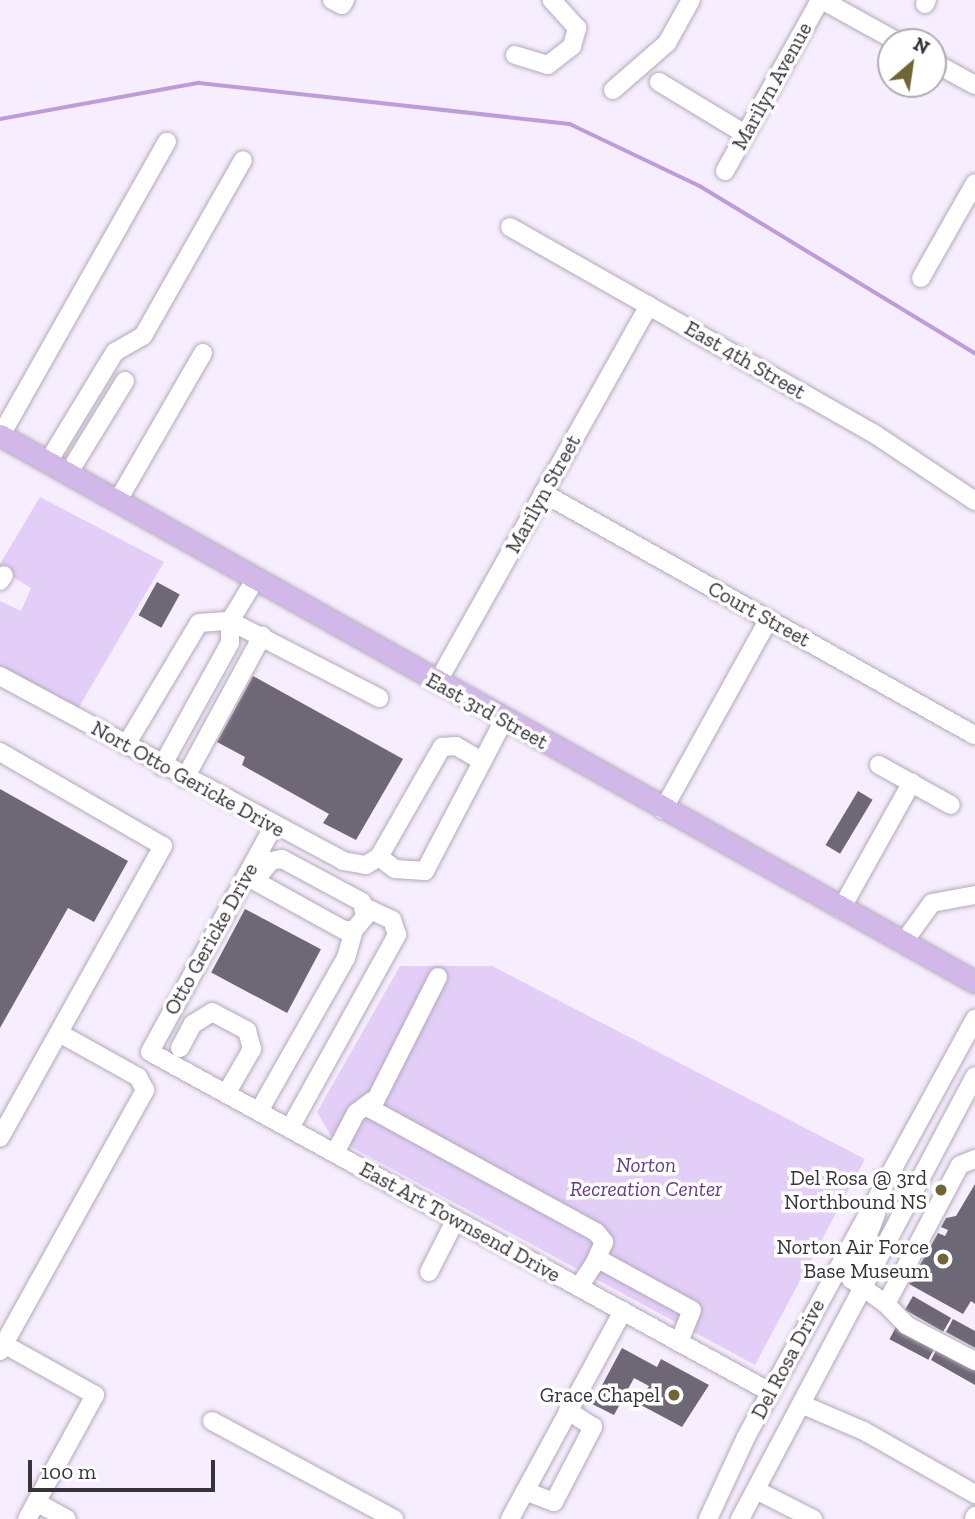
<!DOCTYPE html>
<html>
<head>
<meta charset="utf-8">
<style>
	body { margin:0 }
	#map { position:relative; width:975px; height:1519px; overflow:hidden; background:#f6eefe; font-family:"Zilla Slab",serif }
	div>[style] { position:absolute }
	.green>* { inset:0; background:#e3cef8 }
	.stream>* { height:3.5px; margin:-1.75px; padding:0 1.75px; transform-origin:1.75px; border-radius:1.75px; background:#bc9cdb }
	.building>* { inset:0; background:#6e6775; transform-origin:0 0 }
	.roads { filter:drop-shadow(0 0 2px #b2aab9) drop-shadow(0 0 2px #b2aab9) }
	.minor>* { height:18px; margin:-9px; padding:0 9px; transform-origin:9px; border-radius:9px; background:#fff }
	.major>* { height:21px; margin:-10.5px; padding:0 10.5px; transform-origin:10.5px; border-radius:10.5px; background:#d2b8e9 }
	.dots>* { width:19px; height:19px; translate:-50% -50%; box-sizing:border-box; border:4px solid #fff; border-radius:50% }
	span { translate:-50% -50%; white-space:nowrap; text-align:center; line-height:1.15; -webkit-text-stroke:7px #fff; paint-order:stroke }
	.street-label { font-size:21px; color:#363339 }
	.park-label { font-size:21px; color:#663b87; font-style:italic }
	.poi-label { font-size:21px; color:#363339 }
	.right { translate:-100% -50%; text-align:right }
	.north { position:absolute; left:877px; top:28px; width:70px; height:70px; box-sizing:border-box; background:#fff; border:2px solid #afadb0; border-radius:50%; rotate:29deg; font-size:19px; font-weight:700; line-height:28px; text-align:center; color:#363339 }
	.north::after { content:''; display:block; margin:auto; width:24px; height:32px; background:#716633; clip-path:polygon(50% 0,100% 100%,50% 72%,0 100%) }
	.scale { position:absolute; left:28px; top:1460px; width:187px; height:32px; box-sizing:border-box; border:4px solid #363339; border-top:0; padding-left:9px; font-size:21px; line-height:24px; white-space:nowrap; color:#363339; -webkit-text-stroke:5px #fff; paint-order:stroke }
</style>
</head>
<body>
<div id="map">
	<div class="green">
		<i style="clip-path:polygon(40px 497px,164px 562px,76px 712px,0 668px,0 601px,21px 611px,31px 588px,0 569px,0 564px)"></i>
		<i style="clip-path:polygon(400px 966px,492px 966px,865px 1159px,755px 1365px,331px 1136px,317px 1112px)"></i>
	</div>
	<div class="stream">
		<i style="left:0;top:119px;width:202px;rotate:-10.3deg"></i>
		<i style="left:199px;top:83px;width:373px;rotate:6.3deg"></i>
		<i style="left:570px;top:124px;width:144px;rotate:25.5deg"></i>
		<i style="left:700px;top:186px;width:322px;rotate:31.3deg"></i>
	</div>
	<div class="building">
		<i style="left:157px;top:582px;width:26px;height:38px;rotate:29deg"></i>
		<i style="clip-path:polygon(253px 676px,403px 759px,356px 840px,323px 823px,329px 814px,242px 765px,245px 757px,217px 742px)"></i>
		<i style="clip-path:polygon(0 789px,128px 861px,94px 922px,68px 908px,0 1028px)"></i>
		<i style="left:858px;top:791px;width:17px;height:63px;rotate:31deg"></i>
		<i style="left:245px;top:909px;width:86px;height:72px;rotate:28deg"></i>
		<i style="clip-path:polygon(975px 1184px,975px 1304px,971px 1301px,963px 1314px,909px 1284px,938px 1233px,945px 1236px,948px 1230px,941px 1227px,946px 1218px,956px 1216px)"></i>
		<i style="left:913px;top:1296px;width:44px;height:16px;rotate:30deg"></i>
		<i style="clip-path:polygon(953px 1319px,975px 1331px,975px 1348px,946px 1332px)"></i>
		<i style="left:897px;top:1325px;width:44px;height:16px;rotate:28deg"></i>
		<i style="clip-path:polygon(938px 1347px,975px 1368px,975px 1385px,931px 1360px)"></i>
		<i style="clip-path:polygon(622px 1348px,657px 1367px,661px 1359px,709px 1385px,682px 1427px,639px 1404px,649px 1386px,634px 1378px,614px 1415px,592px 1404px)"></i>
	</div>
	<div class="roads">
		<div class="minor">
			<i style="left:332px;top:0;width:11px;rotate:27deg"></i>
			<i style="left:342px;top:5px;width:6px;rotate:-59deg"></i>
			<i style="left:822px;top:0;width:87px;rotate:28.9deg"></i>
			<i style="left:925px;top:4px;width:4px;rotate:-63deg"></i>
			<i style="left:515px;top:55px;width:34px;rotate:17deg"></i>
			<i style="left:548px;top:65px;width:31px;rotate:-38deg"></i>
			<i style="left:572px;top:46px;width:19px;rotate:-74deg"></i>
			<i style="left:577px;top:28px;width:38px;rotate:-132deg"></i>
			<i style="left:933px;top:62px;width:48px;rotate:28.7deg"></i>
			<i style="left:659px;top:82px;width:100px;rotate:31.2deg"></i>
			<i style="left:613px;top:90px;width:72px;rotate:-41deg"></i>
			<i style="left:667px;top:43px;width:49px;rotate:-60.8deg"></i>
			<i style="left:725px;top:171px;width:196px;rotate:-60.9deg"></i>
			<i style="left:510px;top:227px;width:417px;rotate:29.6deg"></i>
			<i style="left:873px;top:433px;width:123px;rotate:33.7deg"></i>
			<i style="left:921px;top:278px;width:109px;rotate:-60.4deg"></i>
			<i style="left:1px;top:435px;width:337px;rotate:-60.5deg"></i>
			<i style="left:48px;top:462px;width:129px;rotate:-58.7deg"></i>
			<i style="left:115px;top:352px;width:32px;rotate:-30deg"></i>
			<i style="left:143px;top:336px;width:202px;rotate:-60.4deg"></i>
			<i style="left:68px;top:474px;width:109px;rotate:-58.5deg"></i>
			<i style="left:543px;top:493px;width:495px;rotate:29.3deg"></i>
			<i style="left:117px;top:502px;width:172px;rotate:-60deg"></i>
			<i style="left:0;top:581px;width:7px;rotate:-56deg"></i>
			<i style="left:0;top:676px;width:390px;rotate:28.3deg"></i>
			<i style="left:343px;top:861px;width:23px;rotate:10deg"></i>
			<i style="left:366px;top:865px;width:15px;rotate:-32deg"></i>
			<i style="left:379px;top:857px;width:127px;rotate:-60.2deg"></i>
			<i style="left:442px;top:747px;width:14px;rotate:-4deg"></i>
			<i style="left:456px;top:746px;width:30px;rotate:30deg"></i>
			<i style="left:437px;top:683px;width:433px;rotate:-60.7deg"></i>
			<i style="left:126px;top:745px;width:142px;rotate:-59.1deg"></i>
			<i style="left:199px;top:623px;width:31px;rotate:-4deg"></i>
			<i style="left:230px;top:621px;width:48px;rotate:-58.6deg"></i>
			<i style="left:0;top:752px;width:188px;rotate:30deg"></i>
			<i style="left:163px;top:846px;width:334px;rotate:119.2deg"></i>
			<i style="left:879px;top:765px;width:82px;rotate:29.1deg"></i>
			<i style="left:162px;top:766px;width:141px;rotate:-61.1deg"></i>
			<i style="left:230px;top:643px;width:22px;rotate:-90deg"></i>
			<i style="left:230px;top:621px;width:168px;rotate:27.3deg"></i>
			<i style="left:185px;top:778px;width:162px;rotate:-61.5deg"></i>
			<i style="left:663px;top:810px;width:218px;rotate:-61deg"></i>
			<i style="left:273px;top:827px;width:256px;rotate:118.7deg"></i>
			<i style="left:150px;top:1052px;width:707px;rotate:28.74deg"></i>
			<i style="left:379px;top:857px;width:20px;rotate:37deg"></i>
			<i style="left:395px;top:869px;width:30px;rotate:4deg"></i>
			<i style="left:425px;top:871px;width:170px;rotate:-62.4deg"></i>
			<i style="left:246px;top:876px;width:112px;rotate:28.9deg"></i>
			<i style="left:344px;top:930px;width:10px"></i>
			<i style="left:354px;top:930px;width:17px;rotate:-50deg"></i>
			<i style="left:365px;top:917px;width:15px;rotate:-101deg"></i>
			<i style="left:362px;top:902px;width:91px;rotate:-151.7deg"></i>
			<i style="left:282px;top:859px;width:11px;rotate:170deg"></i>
			<i style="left:271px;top:861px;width:25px;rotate:130deg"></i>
			<i style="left:841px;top:909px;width:145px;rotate:-60.8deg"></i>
			<i style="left:903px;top:943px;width:49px;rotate:-54.1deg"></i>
			<i style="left:932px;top:903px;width:44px;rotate:-10.5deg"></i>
			<i style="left:438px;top:977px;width:148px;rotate:116.9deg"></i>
			<i style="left:371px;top:1109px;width:256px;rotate:28.7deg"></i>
			<i style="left:596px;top:1232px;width:13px;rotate:51deg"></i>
			<i style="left:604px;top:1242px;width:22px;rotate:114deg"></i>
			<i style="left:180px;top:1048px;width:27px;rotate:-62deg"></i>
			<i style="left:193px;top:1024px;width:22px;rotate:-32deg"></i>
			<i style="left:212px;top:1012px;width:40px;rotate:28deg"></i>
			<i style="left:247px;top:1031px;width:19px;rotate:74deg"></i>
			<i style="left:252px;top:1049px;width:52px;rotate:120deg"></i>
			<i style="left:259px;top:1111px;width:176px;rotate:-60.4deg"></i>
			<i style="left:346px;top:958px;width:29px;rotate:-74deg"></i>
			<i style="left:290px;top:1128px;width:221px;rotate:-61deg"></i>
			<i style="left:397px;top:935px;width:16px;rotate:-108deg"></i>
			<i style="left:392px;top:920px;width:29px;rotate:-155deg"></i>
			<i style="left:335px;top:1153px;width:45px;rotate:-62.3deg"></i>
			<i style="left:356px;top:1113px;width:20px;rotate:-37deg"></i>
			<i style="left:876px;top:1214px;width:70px;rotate:111deg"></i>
			<i style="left:851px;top:1279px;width:43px;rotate:35.5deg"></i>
			<i style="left:886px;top:1304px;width:157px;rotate:-62deg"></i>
			<i style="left:960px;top:1165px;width:16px;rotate:-22deg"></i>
			<i style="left:429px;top:1272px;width:59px;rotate:-63deg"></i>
			<i style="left:579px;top:1287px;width:30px;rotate:-57deg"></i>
			<i style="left:595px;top:1262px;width:7px;rotate:-8deg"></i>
			<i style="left:602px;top:1261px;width:102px;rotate:28.6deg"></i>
			<i style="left:692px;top:1310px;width:35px;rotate:112deg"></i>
			<i style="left:886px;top:1304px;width:29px;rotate:46deg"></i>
			<i style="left:906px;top:1325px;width:78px;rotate:27.6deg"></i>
			<i style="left:0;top:1342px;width:109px;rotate:29.2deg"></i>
			<i style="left:95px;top:1395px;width:141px;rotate:118.7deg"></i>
			<i style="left:0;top:1351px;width:299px;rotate:-60.9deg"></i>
			<i style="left:145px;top:1090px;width:15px;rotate:-118deg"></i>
			<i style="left:138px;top:1077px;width:90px;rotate:-150.9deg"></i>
			<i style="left:801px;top:1404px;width:69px;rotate:23.2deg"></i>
			<i style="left:864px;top:1431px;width:128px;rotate:29.6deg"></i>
			<i style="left:212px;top:1421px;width:207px;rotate:28.3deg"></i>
			<i style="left:756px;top:1490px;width:64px;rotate:27deg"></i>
			<i style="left:525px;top:1491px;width:31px;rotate:21deg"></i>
			<i style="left:554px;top:1502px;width:85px;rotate:-62.5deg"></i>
			<i style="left:593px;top:1427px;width:30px;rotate:-147deg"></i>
			<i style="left:36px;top:1502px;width:35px;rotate:29deg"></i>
			<i style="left:510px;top:1519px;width:237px;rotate:-61.5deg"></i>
			<i style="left:708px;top:1519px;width:90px;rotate:-65.1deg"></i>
			<i style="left:746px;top:1437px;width:477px;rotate:-61.3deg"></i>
			<i style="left:740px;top:1519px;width:501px;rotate:-62.06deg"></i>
			<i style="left:974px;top:1519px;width:3px;rotate:-72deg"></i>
		</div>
		<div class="major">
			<i style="left:0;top:435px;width:1118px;rotate:29.29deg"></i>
		</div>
	</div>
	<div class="dots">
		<i style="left:941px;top:1190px;background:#716633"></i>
		<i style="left:943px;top:1259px;background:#716633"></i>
		<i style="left:674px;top:1395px;background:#716633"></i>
	</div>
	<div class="street-label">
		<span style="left:772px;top:86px;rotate:-61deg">Marilyn Avenue</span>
		<span style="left:745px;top:360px;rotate:30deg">East 4th Street</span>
		<span style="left:543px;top:494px;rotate:-61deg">Marilyn Street</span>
		<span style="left:759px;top:614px;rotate:29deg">Court Street</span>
		<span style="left:487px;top:711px;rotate:29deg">East 3rd Street</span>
		<span style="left:188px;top:779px;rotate:29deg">Nort Otto Gericke Drive</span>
		<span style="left:211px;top:939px;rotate:-61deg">Otto Gericke Drive</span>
		<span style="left:460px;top:1222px;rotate:29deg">East Art Townsend Drive</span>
		<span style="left:788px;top:1359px;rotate:-62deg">Del Rosa Drive</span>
	</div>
	<div class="park-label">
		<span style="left:646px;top:1177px">Norton<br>Recreation Center</span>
	</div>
	<div class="poi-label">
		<span class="right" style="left:927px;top:1190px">Del Rosa @ 3rd<br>Northbound NS</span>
		<span class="right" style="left:929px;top:1259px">Norton Air Force<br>Base Museum</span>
		<span class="right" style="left:660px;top:1395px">Grace Chapel</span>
	</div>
	<div class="north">N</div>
	<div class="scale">100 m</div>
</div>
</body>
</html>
